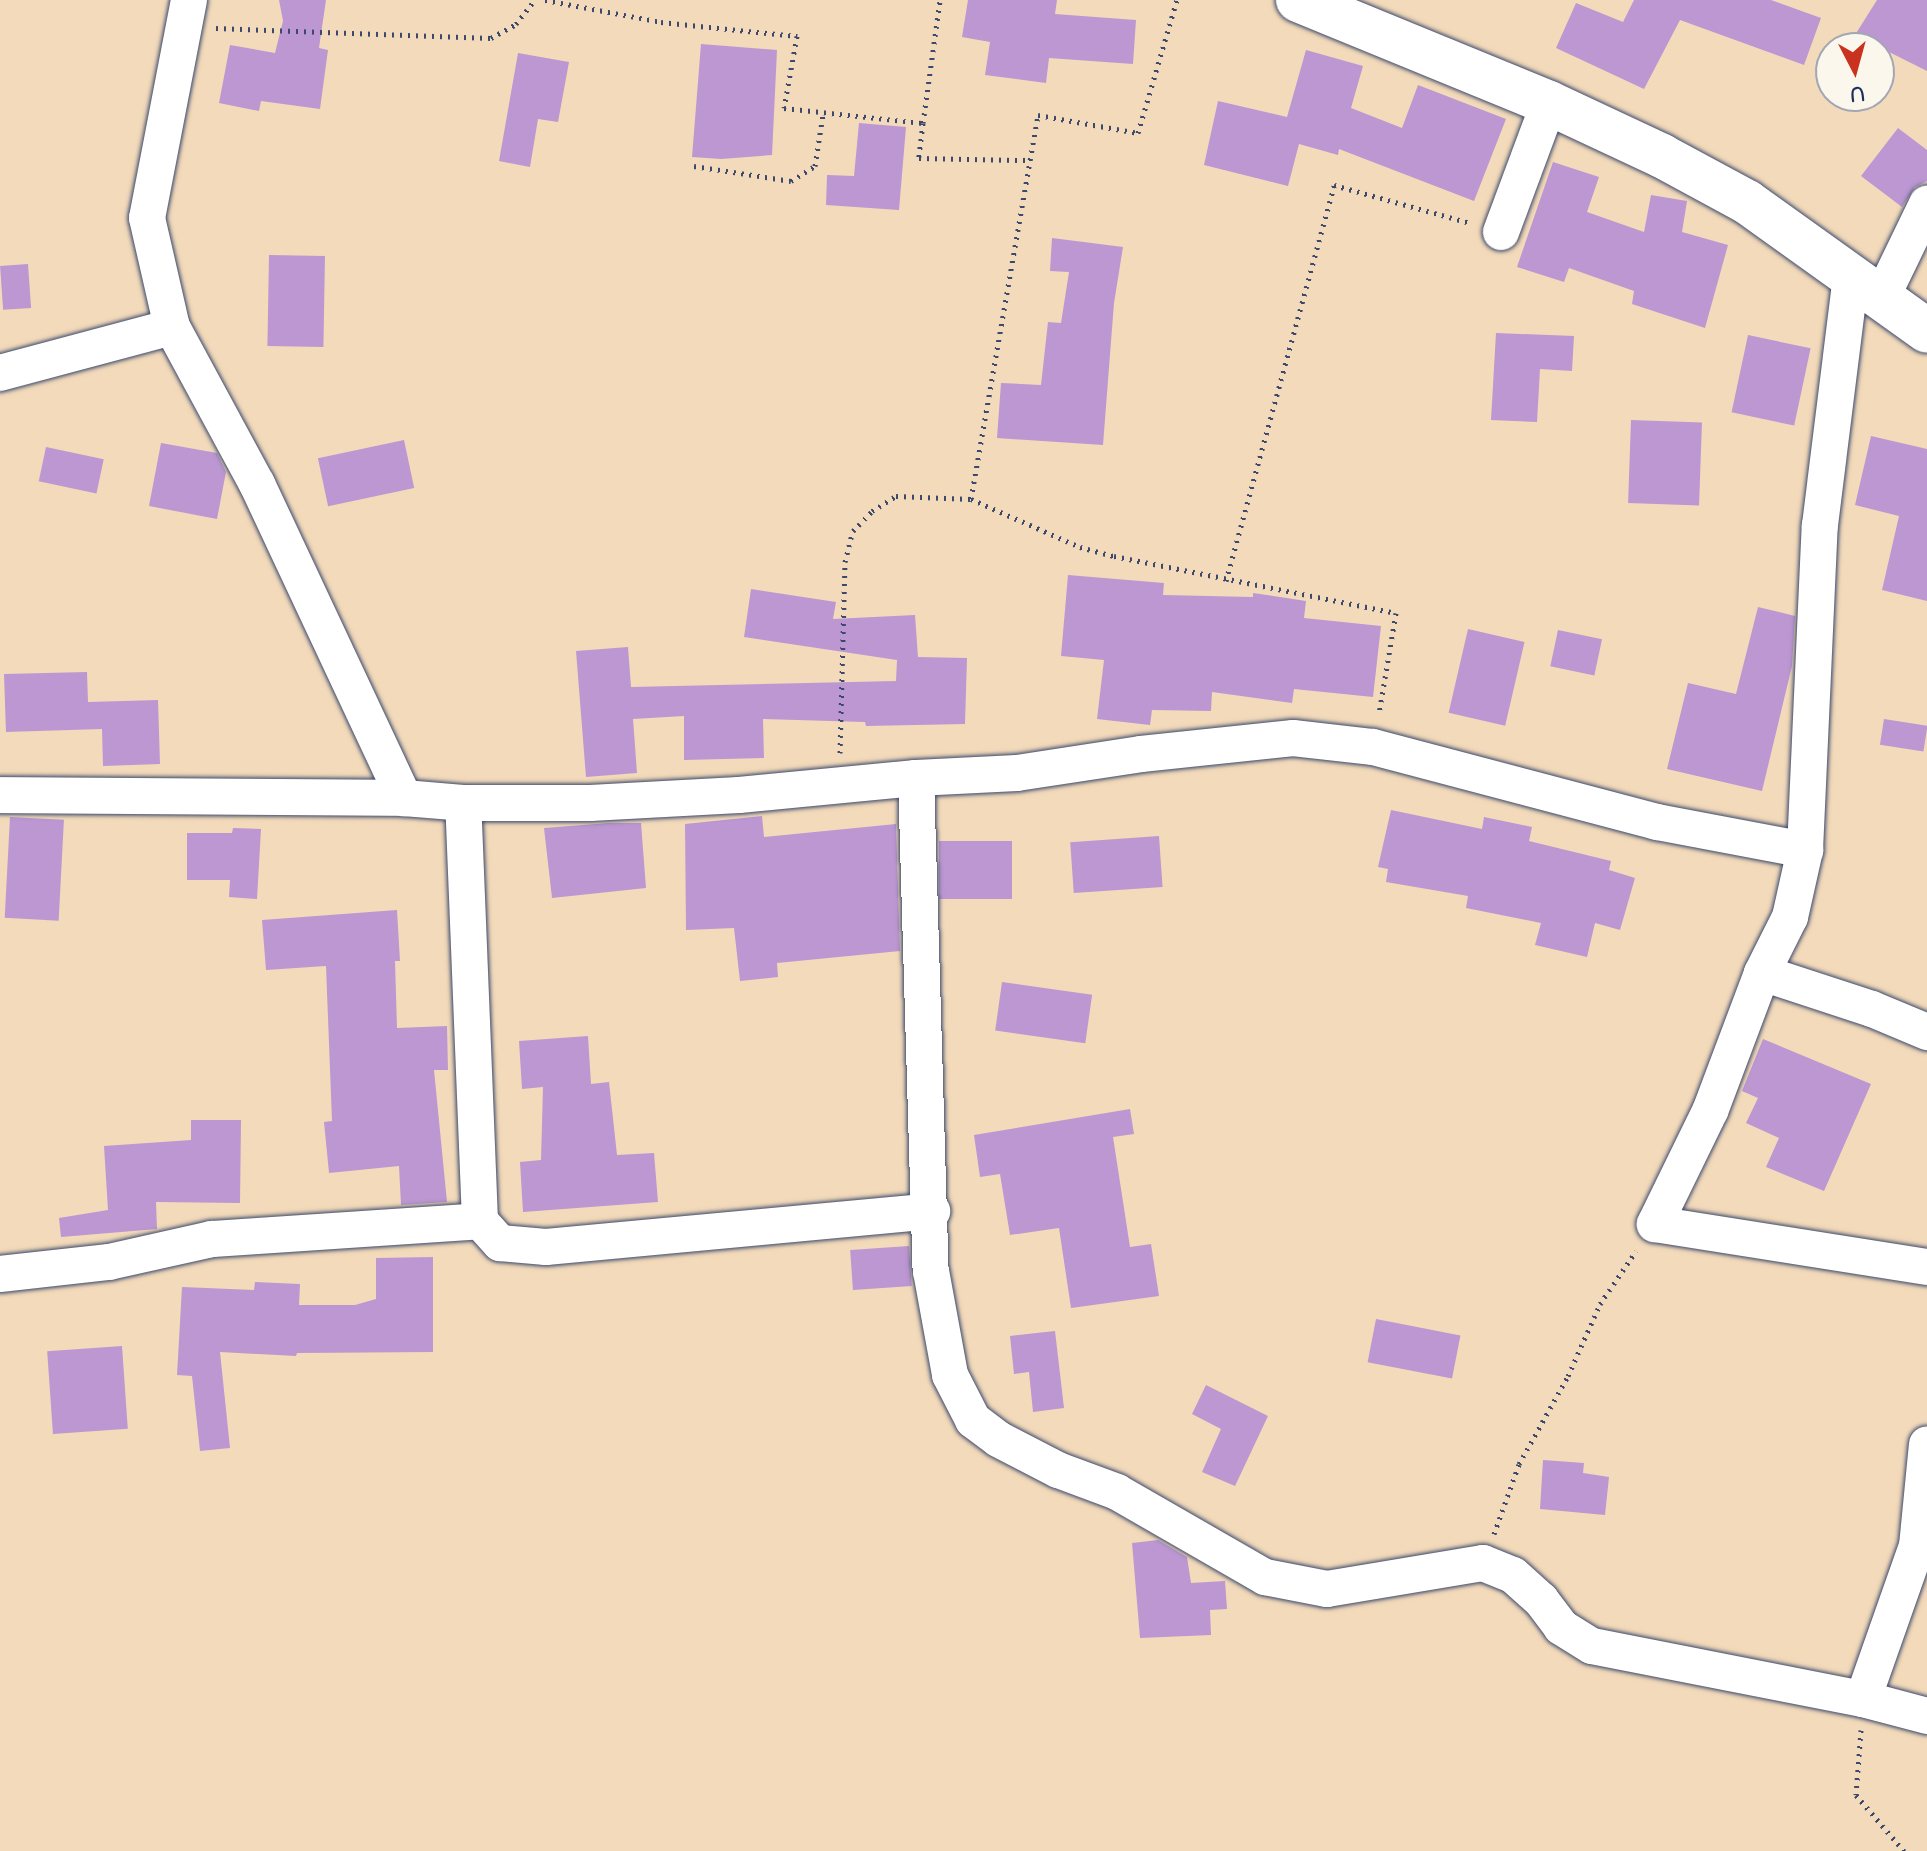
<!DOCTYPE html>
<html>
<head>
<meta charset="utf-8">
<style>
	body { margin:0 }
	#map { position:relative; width:1927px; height:1851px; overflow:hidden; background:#f3daba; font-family:"Comic Neue",sans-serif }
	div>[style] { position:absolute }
	.building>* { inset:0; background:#bc97d2; transform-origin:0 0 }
	.path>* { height:5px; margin-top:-2.5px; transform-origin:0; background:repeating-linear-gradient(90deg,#3b496c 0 2px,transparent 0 8px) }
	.roads { filter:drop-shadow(0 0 2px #3b496c) drop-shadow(0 0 2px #3b496c) }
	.street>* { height:36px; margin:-18px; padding:0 18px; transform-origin:18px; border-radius:18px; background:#fff }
	.secondary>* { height:44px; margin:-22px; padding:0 22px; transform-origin:22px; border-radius:22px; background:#fff }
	span { translate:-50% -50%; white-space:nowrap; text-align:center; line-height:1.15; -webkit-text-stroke:6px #fbf7ec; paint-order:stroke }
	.north { position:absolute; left:1815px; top:32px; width:80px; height:80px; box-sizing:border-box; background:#fbf7ec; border:2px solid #a1a7b3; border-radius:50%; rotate:174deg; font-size:22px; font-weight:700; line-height:32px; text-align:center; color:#1b2f5e }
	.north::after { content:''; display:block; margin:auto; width:28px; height:36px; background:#c8321e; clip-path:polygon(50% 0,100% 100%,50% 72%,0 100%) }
</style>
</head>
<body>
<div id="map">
	<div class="building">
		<i style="clip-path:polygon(279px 0,326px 0,319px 48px,328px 50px,320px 109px,261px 101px,259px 111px,219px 103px,230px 45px,275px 53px,283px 21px)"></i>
		<i style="clip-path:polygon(968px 0,1057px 0,1055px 14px,1136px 20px,1133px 64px,1049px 58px,1046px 83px,985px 75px,990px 42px,962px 37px)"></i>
		<i style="clip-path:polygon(1634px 0,1771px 0,1821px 18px,1804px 65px,1680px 20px,1644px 89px,1556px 48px,1576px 3px,1623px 22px)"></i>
		<i style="clip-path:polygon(1877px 0,1927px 0,1927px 71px,1855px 35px)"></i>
		<i style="clip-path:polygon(701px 44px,777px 50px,772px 155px,721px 159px,692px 157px)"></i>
		<i style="clip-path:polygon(1306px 50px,1363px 66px,1351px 108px,1402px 128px,1418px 85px,1506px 119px,1474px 201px,1339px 149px,1338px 155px,1299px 144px,1288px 186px,1204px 165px,1218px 101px,1287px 117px)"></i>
		<i style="clip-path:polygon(518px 53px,569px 62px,558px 122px,538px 119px,530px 167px,499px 161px)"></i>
		<i style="clip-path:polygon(859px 123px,906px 127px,899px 210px,826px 205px,827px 175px,854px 176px)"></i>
		<i style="clip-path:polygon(1898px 128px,1927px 150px,1927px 181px,1915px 187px,1902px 207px,1861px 176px)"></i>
		<i style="clip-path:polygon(1553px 162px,1599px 177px,1587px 212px,1644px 232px,1651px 195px,1687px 201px,1682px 232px,1728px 245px,1705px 328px,1632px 304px,1634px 291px,1569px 268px,1564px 282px,1517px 267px)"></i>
		<i style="clip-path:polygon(1052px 238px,1123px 247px,1114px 303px,1103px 445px,997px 438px,1001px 383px,1041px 385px,1048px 322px,1061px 323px,1069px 272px,1050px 271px)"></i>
		<i style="left:269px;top:255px;width:56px;height:91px;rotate:1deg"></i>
		<i style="left:28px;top:264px;width:44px;height:28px;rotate:86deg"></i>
		<i style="clip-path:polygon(1496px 333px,1574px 336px,1572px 371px,1540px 369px,1537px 422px,1491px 420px)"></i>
		<i style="left:1748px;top:335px;width:64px;height:79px;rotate:12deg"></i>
		<i style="left:1631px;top:420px;width:71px;height:83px;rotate:2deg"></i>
		<i style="clip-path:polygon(1871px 436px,1927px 449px,1927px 601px,1882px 590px,1899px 516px,1855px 505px)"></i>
		<i style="left:404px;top:440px;width:49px;height:88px;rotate:78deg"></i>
		<i style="clip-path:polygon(161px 443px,217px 453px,226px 472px,217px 519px,149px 506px)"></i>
		<i style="left:46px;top:447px;width:59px;height:35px;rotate:12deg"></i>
		<i style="clip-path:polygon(1068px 575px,1164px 583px,1163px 595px,1253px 597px,1253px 593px,1306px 601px,1304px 618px,1381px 626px,1373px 697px,1294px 689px,1292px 703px,1212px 692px,1211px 711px,1152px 710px,1150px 725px,1097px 719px,1104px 660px,1061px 656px)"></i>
		<i style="clip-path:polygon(751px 589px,836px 602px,833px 619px,915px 615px,918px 657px,967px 658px,965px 724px,866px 726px,865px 722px,763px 719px,764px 758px,684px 760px,684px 716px,633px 719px,637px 773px,586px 777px,576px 651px,628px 647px,631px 687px,896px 681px,897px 660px,744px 637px)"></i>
		<i style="clip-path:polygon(1758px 607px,1795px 616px,1792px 666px,1762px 791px,1667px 769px,1688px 683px,1736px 694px)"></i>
		<i style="left:1468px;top:629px;width:58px;height:86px;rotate:13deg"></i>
		<i style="left:1558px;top:630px;width:45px;height:37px;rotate:12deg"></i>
		<i style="clip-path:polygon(87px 672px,88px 702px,158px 700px,160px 764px,103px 766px,102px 729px,6px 732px,4px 674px)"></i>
		<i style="left:1884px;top:719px;width:44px;height:26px;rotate:9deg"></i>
		<i style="clip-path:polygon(1391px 810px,1482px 829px,1484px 817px,1532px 827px,1529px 841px,1611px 861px,1609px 870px,1635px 878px,1620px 930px,1595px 923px,1587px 957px,1535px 945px,1541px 923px,1466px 908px,1468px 896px,1386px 882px,1388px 869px,1378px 867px)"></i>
		<i style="clip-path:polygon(762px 816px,764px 837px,896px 824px,900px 951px,777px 963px,778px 977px,740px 981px,734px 928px,686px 930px,685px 824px)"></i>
		<i style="left:10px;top:817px;width:54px;height:101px;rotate:3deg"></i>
		<i style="clip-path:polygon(609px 823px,641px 823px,646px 888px,552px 898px,544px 828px)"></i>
		<i style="clip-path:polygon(233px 828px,261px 829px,257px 899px,229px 897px,230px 880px,187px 880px,187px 833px,232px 833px)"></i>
		<i style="left:1159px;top:836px;width:51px;height:89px;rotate:86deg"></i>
		<i style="left:939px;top:841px;width:73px;height:58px"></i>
		<i style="clip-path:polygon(397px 910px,400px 961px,395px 961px,397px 1028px,447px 1026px,448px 1070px,434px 1070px,447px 1202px,401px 1205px,399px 1166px,329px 1173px,324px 1122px,332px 1121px,326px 966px,266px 970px,262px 920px)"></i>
		<i style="left:1002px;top:982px;width:91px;height:49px;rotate:8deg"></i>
		<i style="clip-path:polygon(588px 1036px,591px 1084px,609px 1082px,617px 1155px,654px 1153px,658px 1202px,523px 1212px,520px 1162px,541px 1160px,543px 1087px,522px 1089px,519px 1041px)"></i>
		<i style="clip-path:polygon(1763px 1039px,1871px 1084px,1824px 1191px,1766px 1167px,1779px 1138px,1746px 1123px,1758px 1098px,1742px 1091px)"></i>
		<i style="clip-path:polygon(1130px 1109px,1134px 1134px,1113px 1137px,1130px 1247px,1151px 1244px,1159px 1296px,1071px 1308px,1059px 1228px,1010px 1235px,1000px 1174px,980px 1177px,974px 1135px)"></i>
		<i style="clip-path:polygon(191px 1120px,241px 1120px,240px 1203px,156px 1202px,157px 1229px,61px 1237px,59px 1218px,108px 1210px,104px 1146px,191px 1140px)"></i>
		<i style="left:909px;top:1246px;width:40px;height:59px;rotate:86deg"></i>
		<i style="clip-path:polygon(433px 1257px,433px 1352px,297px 1353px,296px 1356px,220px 1352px,230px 1448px,200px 1451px,192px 1376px,177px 1375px,182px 1287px,254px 1290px,255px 1282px,300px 1284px,299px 1305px,355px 1305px,376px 1299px,376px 1258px)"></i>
		<i style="left:1376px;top:1319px;width:86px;height:44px;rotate:11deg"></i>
		<i style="clip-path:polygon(1055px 1331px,1064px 1408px,1033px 1412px,1029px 1372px,1014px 1374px,1010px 1336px)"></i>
		<i style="left:122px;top:1346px;width:83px;height:75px;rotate:86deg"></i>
		<i style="clip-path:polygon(1206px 1385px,1268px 1416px,1235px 1486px,1202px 1472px,1221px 1429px,1192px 1414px)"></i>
		<i style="clip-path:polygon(1543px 1460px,1584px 1463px,1583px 1473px,1609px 1477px,1605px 1515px,1540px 1509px)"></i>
		<i style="clip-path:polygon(1158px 1540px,1187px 1557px,1191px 1583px,1225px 1581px,1227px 1609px,1210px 1610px,1211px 1635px,1140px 1638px,1132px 1543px)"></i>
	</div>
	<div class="path">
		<i style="left:545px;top:0;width:118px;rotate:10.7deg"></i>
		<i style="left:661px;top:22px;width:137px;rotate:5.9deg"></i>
		<i style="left:797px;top:36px;width:73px;rotate:100.2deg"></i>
		<i style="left:784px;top:108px;width:140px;rotate:6.2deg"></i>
		<i style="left:923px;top:123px;width:35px;rotate:97deg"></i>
		<i style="left:919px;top:158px;width:109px;rotate:1.1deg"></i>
		<i style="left:216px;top:28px;width:275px;rotate:2.1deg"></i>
		<i style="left:491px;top:38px;width:29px;rotate:-29deg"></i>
		<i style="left:516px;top:24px;width:31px;rotate:-52deg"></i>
		<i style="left:923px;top:123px;width:124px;rotate:-82.1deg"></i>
		<i style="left:694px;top:166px;width:98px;rotate:8.8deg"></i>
		<i style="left:791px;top:181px;width:28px;rotate:-32deg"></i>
		<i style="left:815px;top:166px;width:52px;rotate:-81.1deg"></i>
		<i style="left:971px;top:499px;width:390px;rotate:-80.1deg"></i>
		<i style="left:1038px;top:115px;width:102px;rotate:10.2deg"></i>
		<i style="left:1138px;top:133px;width:139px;rotate:-73.7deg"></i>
		<i style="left:1226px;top:581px;width:410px;rotate:-74.7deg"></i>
		<i style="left:1334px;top:185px;width:141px;rotate:15.6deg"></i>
		<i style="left:840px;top:753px;width:191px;rotate:-88.5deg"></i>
		<i style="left:845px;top:562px;width:32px;rotate:-76deg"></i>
		<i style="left:853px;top:531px;width:28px;rotate:-46deg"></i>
		<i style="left:872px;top:511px;width:28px;rotate:-32deg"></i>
		<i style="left:896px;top:496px;width:75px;rotate:2.3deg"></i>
		<i style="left:971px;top:499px;width:119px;rotate:23.8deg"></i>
		<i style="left:1080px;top:547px;width:35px;rotate:15deg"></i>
		<i style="left:1114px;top:556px;width:288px;rotate:11.4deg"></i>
		<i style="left:1396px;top:613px;width:102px;rotate:99.6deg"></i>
		<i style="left:1494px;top:1534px;width:74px;rotate:-70.3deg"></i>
		<i style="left:1519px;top:1464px;width:101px;rotate:-60.9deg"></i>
		<i style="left:1568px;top:1376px;width:79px;rotate:-66deg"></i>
		<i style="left:1600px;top:1304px;width:64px;rotate:-55.8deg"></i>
		<i style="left:1861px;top:1730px;width:65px;rotate:94.4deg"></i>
		<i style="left:1856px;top:1795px;width:74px;rotate:49.4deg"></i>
	</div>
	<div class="roads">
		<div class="street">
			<i style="left:189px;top:0;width:222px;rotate:100.9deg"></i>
			<i style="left:147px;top:218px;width:112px;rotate:77.1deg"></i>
			<i style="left:172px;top:327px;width:179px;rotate:61.6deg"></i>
			<i style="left:257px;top:484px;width:347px;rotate:64.9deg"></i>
			<i style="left:404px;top:798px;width:59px;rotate:4.8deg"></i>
			<i style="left:463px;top:803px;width:127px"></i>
			<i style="left:590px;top:803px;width:149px;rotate:-3.1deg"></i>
			<i style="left:739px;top:795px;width:178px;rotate:-5.5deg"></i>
			<i style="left:916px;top:778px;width:101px;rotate:-2.8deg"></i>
			<i style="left:1017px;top:773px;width:125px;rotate:-8.7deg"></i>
			<i style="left:1141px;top:754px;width:153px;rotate:-6deg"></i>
			<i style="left:1293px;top:738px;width:81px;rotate:6.4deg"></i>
			<i style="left:1373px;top:747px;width:294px;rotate:14.8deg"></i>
			<i style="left:1657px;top:822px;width:151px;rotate:10.7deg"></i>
			<i style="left:1805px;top:850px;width:325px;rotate:-87.4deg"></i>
			<i style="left:1820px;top:525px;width:250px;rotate:-82.9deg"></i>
			<i style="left:1501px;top:232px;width:138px;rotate:-69.6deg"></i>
			<i style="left:1881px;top:299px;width:106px;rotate:-64.2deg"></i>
			<i style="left:0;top:373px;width:178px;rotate:-15deg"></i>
			<i style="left:916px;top:778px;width:493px;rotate:88.3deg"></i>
			<i style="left:931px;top:1271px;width:106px;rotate:79.6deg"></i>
			<i style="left:950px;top:1375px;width:51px;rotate:62.9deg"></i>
			<i style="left:973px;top:1420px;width:31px;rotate:37deg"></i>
			<i style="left:998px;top:1439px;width:68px;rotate:27.3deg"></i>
			<i style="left:1058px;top:1470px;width:63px;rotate:20.4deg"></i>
			<i style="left:1117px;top:1492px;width:171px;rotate:29.9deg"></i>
			<i style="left:1265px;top:1577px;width:63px;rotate:11deg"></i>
			<i style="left:1327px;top:1589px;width:158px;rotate:-9.5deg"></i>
			<i style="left:1483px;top:1563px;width:32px;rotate:22deg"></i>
			<i style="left:1513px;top:1575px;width:38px;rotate:42deg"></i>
			<i style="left:1541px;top:1600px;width:34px;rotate:53deg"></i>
			<i style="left:1561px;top:1627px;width:36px;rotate:32deg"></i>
			<i style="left:1592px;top:1646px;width:276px;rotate:11.1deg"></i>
			<i style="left:1863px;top:1699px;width:66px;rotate:14.9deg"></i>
			<i style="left:0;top:795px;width:404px;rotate:0.4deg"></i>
			<i style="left:1805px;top:850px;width:69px;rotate:102.6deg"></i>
			<i style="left:1790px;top:917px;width:63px;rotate:116.6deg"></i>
			<i style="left:1762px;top:973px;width:147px;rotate:110.6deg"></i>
			<i style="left:1710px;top:1111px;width:126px;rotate:116deg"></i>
			<i style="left:1655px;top:1224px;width:275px;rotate:9deg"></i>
			<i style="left:1762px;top:973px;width:116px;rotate:18.1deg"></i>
			<i style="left:1872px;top:1009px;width:60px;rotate:22.7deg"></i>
			<i style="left:480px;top:1221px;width:30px;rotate:48deg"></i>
			<i style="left:500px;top:1243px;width:46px;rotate:5deg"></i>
			<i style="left:546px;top:1247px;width:388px;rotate:-5.3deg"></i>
			<i style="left:0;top:1274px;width:110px;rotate:-6.3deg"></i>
			<i style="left:109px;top:1262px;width:106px;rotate:-12.6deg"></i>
			<i style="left:212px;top:1239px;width:269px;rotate:-3.8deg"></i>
			<i style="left:480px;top:1221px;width:418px;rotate:-92.3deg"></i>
			<i style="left:1863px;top:1699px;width:162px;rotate:-70.6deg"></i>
			<i style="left:1917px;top:1546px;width:102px;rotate:-84.4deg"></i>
		</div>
		<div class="secondary">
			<i style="left:1298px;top:0;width:271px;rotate:22.3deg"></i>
			<i style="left:1549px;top:103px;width:125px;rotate:25.1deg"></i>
			<i style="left:1662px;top:156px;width:97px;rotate:28.4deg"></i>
			<i style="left:1747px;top:202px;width:221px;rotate:35.6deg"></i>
		</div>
	</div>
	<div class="north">U</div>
</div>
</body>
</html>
